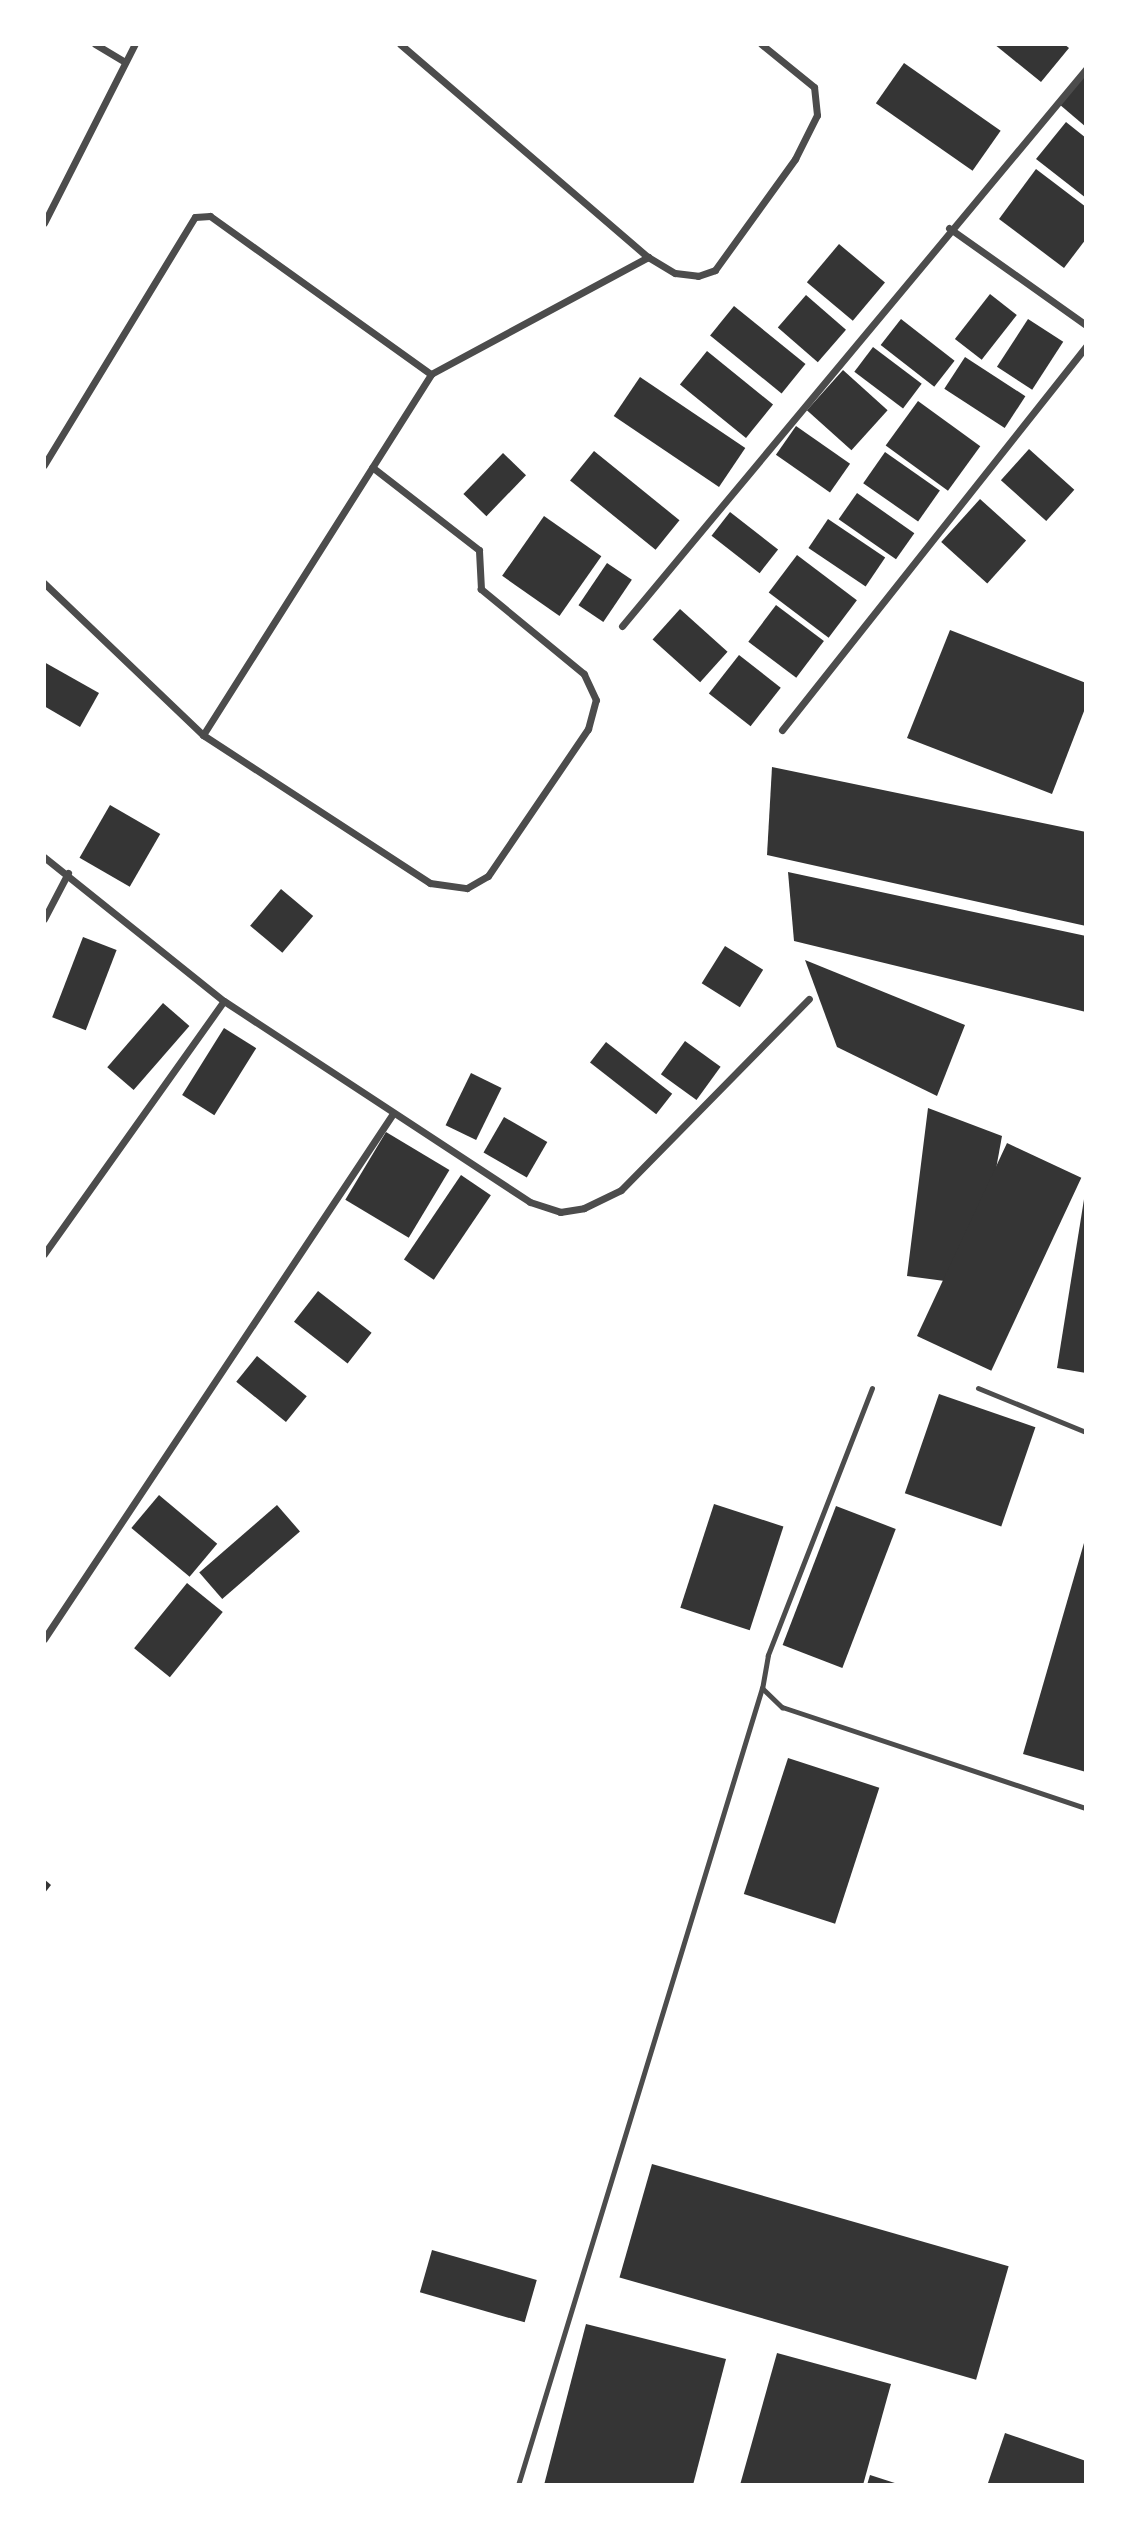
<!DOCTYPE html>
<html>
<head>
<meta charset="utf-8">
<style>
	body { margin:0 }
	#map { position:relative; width:1130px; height:2529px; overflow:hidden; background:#fff; font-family:Roboto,sans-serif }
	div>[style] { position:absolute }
	.building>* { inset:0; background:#353535; transform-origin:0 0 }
	.service>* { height:5px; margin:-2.5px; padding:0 2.5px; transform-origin:2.5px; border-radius:2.5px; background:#4c4c4c }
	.minor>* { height:7px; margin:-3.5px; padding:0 3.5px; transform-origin:3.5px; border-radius:3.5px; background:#4c4c4c }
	span { translate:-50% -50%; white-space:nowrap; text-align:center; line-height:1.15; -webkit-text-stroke:7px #fff; paint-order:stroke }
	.frame { position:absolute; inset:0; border:46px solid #fff; pointer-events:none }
</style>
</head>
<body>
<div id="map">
	<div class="building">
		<i style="clip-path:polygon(994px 44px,1064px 44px,1069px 48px,1041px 82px)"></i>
		<i style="left:904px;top:63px;width:118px;height:49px;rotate:35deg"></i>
		<i style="clip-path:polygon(1086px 72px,1086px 127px,1059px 104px)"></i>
		<i style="clip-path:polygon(1066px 122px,1086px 138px,1086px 198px,1036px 159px)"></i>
		<i style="clip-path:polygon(1036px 169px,1086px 207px,1086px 239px,1064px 268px,999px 219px)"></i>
		<i style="left:839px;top:244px;width:60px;height:50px;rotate:40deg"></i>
		<i style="left:990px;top:294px;width:34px;height:57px;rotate:38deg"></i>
		<i style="left:806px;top:295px;width:53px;height:43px;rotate:41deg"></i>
		<i style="left:734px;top:306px;width:92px;height:38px;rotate:39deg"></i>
		<i style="left:901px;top:319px;width:68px;height:33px;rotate:38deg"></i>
		<i style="left:1028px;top:319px;width:42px;height:57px;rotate:33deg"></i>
		<i style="left:873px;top:347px;width:61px;height:31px;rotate:37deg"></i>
		<i style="left:707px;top:351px;width:85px;height:43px;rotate:39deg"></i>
		<i style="left:965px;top:357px;width:72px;height:38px;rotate:33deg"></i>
		<i style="left:843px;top:370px;width:60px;height:54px;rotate:42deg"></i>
		<i style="left:640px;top:377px;width:127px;height:47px;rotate:34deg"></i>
		<i style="left:918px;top:401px;width:77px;height:55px;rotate:36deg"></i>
		<i style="left:796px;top:426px;width:66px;height:35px;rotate:35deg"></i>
		<i style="left:1029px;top:449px;width:61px;height:42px;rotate:42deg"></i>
		<i style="left:594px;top:451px;width:110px;height:38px;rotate:39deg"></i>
		<i style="left:885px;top:452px;width:67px;height:38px;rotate:35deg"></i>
		<i style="left:503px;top:453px;width:32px;height:57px;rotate:44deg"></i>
		<i style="left:857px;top:493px;width:70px;height:32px;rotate:35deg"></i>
		<i style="left:980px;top:499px;width:62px;height:58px;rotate:42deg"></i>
		<i style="left:730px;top:512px;width:61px;height:30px;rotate:38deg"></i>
		<i style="left:544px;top:516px;width:70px;height:73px;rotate:35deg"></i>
		<i style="left:828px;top:519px;width:69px;height:35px;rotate:34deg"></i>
		<i style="left:797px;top:555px;width:75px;height:47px;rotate:37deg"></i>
		<i style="left:607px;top:563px;width:30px;height:51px;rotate:34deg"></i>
		<i style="left:776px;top:605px;width:60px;height:46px;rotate:37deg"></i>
		<i style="left:680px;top:609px;width:64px;height:41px;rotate:42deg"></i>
		<i style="clip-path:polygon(950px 630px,1086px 683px,1086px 706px,1052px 794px,907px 738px)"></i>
		<i style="left:739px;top:655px;width:53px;height:49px;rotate:38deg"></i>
		<i style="clip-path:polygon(44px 662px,99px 693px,80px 727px,44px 706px)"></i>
		<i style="clip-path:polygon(772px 767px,1086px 832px,1086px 926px,767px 855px)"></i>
		<i style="left:110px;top:805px;width:58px;height:61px;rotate:30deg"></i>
		<i style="clip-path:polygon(788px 872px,1086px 936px,1086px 1012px,794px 941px)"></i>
		<i style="left:281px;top:889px;width:42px;height:48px;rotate:40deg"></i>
		<i style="left:83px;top:937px;width:36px;height:86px;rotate:21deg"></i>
		<i style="left:725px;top:946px;width:45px;height:44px;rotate:32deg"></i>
		<i style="clip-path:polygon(805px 960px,965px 1025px,937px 1096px,837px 1047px)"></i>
		<i style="left:163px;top:1003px;width:35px;height:85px;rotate:41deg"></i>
		<i style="left:224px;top:1028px;width:38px;height:79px;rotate:32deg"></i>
		<i style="left:685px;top:1041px;width:44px;height:41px;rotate:36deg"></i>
		<i style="left:606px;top:1042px;width:84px;height:26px;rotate:38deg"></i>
		<i style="left:471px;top:1073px;width:34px;height:58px;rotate:26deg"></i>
		<i style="clip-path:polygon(928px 1108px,1002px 1136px,975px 1285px,907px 1276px)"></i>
		<i style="left:504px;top:1117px;width:50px;height:41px;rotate:30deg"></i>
		<i style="left:386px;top:1132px;width:74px;height:79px;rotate:31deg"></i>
		<i style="left:1007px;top:1143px;width:82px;height:213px;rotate:25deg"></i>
		<i style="left:461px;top:1175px;width:36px;height:102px;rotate:34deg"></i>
		<i style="clip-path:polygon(1085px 1193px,1086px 1193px,1086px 1373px,1057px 1368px)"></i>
		<i style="left:318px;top:1291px;width:68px;height:39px;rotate:38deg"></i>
		<i style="left:257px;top:1356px;width:64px;height:33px;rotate:39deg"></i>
		<i style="left:939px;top:1394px;width:102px;height:105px;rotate:19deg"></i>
		<i style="left:159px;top:1495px;width:76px;height:43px;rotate:40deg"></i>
		<i style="left:714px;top:1504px;width:73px;height:109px;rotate:18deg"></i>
		<i style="left:277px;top:1505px;width:35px;height:103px;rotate:49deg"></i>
		<i style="left:836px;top:1506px;width:64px;height:149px;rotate:21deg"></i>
		<i style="clip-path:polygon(1086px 1536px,1086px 1772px,1023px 1754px)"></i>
		<i style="left:187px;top:1583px;width:46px;height:84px;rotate:39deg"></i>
		<i style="left:788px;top:1758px;width:96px;height:143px;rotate:18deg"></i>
		<i style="clip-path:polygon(44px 1879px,51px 1885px,44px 1894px)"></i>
		<i style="left:652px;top:2164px;width:371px;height:118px;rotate:16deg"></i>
		<i style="left:432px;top:2250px;width:109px;height:44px;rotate:16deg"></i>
		<i style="clip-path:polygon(586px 2324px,726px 2359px,693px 2485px,544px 2485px)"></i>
		<i style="clip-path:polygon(777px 2353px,891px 2384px,863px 2485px,740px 2485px)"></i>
		<i style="clip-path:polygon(1005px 2433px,1086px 2461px,1086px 2485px,988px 2483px)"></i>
		<i style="clip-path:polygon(870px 2475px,901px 2485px,867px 2485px)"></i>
	</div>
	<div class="service">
		<i style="left:872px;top:1388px;width:287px;rotate:111.3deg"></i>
		<i style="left:768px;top:1655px;width:34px;rotate:100deg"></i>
		<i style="left:762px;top:1688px;width:28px;rotate:44deg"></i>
		<i style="left:782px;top:1707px;width:320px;rotate:18.4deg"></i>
		<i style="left:978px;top:1388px;width:117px;rotate:22.2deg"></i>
		<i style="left:518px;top:2485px;width:834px;rotate:-72.98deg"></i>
	</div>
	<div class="minor">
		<i style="left:95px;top:44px;width:35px;rotate:31deg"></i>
		<i style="left:400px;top:44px;width:327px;rotate:40.7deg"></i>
		<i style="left:648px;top:257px;width:31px;rotate:31deg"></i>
		<i style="left:675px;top:273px;width:23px;rotate:7deg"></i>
		<i style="left:698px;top:276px;width:18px;rotate:-19deg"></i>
		<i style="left:715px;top:270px;width:137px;rotate:-54.2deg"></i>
		<i style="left:795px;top:159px;width:49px;rotate:-63.4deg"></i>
		<i style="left:817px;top:115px;width:28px;rotate:-96deg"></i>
		<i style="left:814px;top:87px;width:68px;rotate:-140.9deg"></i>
		<i style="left:44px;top:223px;width:201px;rotate:-63.1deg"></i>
		<i style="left:949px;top:228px;width:168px;rotate:35.3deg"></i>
		<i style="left:44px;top:465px;width:290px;rotate:-58.7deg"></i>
		<i style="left:195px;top:217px;width:15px;rotate:-4deg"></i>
		<i style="left:210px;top:216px;width:272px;rotate:35.6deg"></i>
		<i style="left:44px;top:583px;width:220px;rotate:43.7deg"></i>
		<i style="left:203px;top:735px;width:271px;rotate:33.1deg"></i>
		<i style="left:430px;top:883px;width:37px;rotate:8deg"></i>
		<i style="left:467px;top:888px;width:24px;rotate:-30deg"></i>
		<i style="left:488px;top:876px;width:178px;rotate:-55.8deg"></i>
		<i style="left:588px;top:729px;width:30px;rotate:-75deg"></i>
		<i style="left:596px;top:700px;width:29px;rotate:-115deg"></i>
		<i style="left:584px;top:674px;width:134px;rotate:-140.5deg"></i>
		<i style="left:481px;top:589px;width:39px;rotate:-93deg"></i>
		<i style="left:479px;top:550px;width:135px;rotate:-142.2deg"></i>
		<i style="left:622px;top:626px;width:725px;rotate:-50.2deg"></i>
		<i style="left:782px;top:730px;width:490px;rotate:-51.6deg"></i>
		<i style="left:203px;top:735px;width:427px;rotate:-57.7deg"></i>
		<i style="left:431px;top:374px;width:247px;rotate:-28.3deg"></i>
		<i style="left:44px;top:857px;width:231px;rotate:38.7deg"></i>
		<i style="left:224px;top:1001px;width:366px;rotate:33.3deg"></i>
		<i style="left:530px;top:1202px;width:32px;rotate:18deg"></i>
		<i style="left:560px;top:1212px;width:24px;rotate:-9deg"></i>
		<i style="left:584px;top:1208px;width:41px;rotate:-25.9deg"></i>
		<i style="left:621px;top:1190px;width:268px;rotate:-45.5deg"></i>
		<i style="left:44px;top:919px;width:52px;rotate:-62.4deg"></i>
		<i style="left:44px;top:1254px;width:310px;rotate:-54.6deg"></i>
		<i style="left:44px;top:1639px;width:629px;rotate:-56.41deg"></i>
	</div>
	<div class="frame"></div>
</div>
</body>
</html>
